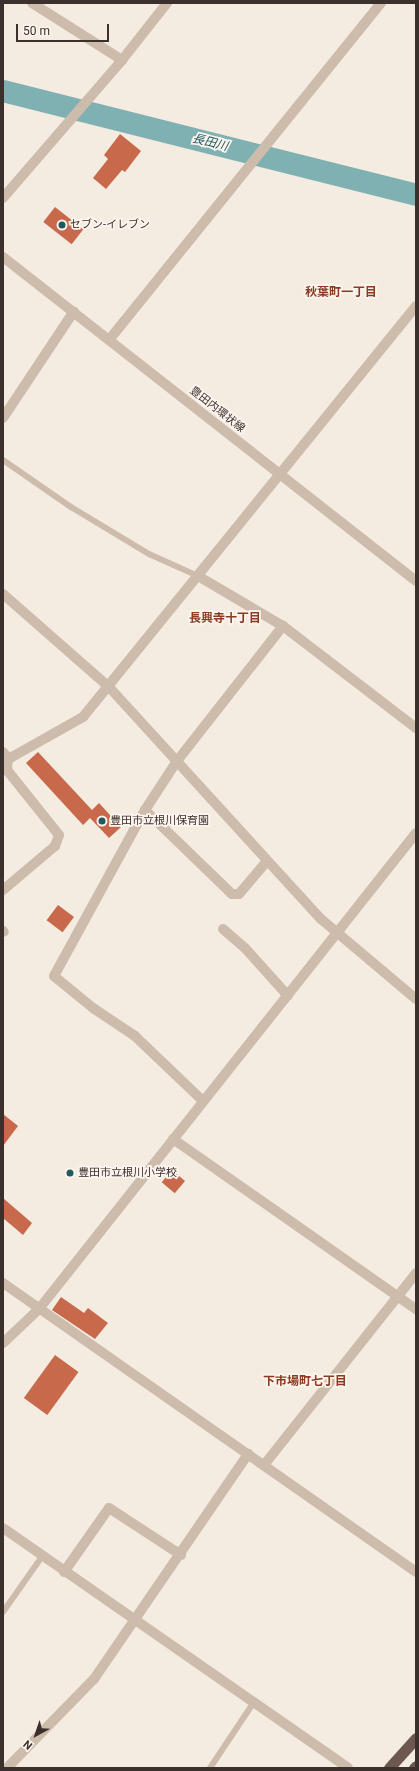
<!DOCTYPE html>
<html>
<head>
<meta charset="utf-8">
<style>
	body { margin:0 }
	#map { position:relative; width:419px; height:1771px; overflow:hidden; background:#f4ebe1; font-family:Roboto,"Noto Sans JP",sans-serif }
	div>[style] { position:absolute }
	.river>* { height:22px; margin:-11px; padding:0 11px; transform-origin:11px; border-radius:11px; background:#7fb0b2 }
	.building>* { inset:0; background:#c8694b; transform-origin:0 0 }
	.service>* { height:6px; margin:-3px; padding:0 3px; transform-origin:3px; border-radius:3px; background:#cdbbac }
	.minor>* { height:10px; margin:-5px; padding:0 5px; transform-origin:5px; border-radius:5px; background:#cdbbac }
	.tertiary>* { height:10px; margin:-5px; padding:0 5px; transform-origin:5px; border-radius:5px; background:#cdbbac }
	.trunk>* { height:11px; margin:-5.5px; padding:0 5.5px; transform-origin:5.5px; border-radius:5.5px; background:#6c584f }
	.dots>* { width:11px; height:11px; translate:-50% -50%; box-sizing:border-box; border:2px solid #fbf5ee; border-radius:50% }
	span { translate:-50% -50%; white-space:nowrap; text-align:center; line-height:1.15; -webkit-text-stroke:3.5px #fbf5ee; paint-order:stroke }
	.poi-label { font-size:11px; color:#3b302b }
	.left { translate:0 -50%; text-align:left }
	.street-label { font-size:11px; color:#3b302b }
	.water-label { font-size:12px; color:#1f5a5e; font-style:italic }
	.neighbourhood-label { font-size:12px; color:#8c3b22; font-weight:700 }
	.frame { position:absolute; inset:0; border:4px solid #3b302b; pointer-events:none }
	.north { position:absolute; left:16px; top:1715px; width:40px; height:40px; -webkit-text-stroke:3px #fbf5ee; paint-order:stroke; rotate:220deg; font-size:11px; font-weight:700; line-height:16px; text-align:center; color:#3b302b }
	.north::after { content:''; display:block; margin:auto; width:14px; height:18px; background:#3b302b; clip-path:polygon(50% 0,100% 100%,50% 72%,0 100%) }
	.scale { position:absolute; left:16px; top:24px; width:93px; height:18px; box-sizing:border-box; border:2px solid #3b302b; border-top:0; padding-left:5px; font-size:12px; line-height:14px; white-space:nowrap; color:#3b302b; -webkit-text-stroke:3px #fbf5ee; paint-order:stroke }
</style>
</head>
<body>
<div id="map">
	<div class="river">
		<i style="left:3px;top:91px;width:426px;rotate:14.1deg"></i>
	</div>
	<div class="building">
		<i style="clip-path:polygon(120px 134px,141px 151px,125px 172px,122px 170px,106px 189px,93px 178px,108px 159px,104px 155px)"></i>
		<i style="left:55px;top:207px;width:36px;height:19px;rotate:38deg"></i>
		<i style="clip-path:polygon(38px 752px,92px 810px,99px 803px,121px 827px,109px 838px,90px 818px,83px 825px,26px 763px)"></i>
		<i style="left:58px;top:905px;width:20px;height:19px;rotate:37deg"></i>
		<i style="clip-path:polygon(3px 1114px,18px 1126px,3px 1146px)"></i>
		<i style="left:172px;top:1170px;width:17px;height:16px;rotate:40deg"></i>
		<i style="clip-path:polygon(3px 1198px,32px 1223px,23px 1235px,3px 1218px)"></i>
		<i style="clip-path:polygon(61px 1297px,84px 1313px,88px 1308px,108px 1323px,95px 1339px,52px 1310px)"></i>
		<i style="left:55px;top:1355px;width:29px;height:53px;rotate:36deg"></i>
	</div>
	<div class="service">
		<i style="left:3px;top:460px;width:83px;rotate:34.7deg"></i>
		<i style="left:71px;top:507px;width:91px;rotate:31.1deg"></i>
		<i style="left:149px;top:554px;width:54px;rotate:24.2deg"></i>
		<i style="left:3px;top:1612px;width:70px;rotate:-54.9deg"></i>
		<i style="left:210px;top:1768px;width:79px;rotate:-56.3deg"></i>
	</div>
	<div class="minor">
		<i style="left:32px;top:3px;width:107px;rotate:32.3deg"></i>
		<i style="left:109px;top:340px;width:433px;rotate:-51.1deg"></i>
		<i style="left:3px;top:418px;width:128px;rotate:-56.4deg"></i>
		<i style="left:198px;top:576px;width:99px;rotate:30.5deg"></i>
		<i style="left:283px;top:626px;width:168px;rotate:37.5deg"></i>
		<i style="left:3px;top:594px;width:141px;rotate:41.3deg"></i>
		<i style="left:109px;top:687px;width:314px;rotate:47.6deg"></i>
		<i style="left:321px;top:919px;width:124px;rotate:40.1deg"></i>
		<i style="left:3px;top:752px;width:8px;rotate:50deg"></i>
		<i style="left:8px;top:758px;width:12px;rotate:95deg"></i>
		<i style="left:7px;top:770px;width:83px;rotate:51.3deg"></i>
		<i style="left:59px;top:835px;width:12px;rotate:110deg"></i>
		<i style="left:55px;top:846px;width:68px;rotate:139.8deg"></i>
		<i style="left:3px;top:762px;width:92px;rotate:-29.4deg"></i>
		<i style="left:83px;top:717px;width:529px;rotate:-50.98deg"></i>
		<i style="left:145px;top:810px;width:121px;rotate:44deg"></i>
		<i style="left:232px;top:894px;width:7px"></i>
		<i style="left:239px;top:894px;width:43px;rotate:-49.7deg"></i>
		<i style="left:223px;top:929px;width:29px;rotate:41deg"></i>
		<i style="left:245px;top:948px;width:64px;rotate:48.1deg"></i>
		<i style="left:3px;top:931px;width:1px;rotate:45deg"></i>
		<i style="left:203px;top:1101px;width:94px;rotate:-136.3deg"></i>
		<i style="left:135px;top:1036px;width:50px;rotate:-146.3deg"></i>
		<i style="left:93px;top:1008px;width:50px;rotate:-140.6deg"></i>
		<i style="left:54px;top:976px;width:189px;rotate:-61.3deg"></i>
		<i style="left:145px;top:810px;width:59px;rotate:-56.9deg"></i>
		<i style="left:177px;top:761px;width:172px;rotate:-51.9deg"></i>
		<i style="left:173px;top:1139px;width:297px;rotate:35deg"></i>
		<i style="left:3px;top:1343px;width:50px;rotate:-43.4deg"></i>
		<i style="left:39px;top:1309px;width:607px;rotate:-51.62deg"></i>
		<i style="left:264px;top:1465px;width:245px;rotate:-51.6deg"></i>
		<i style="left:3px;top:1528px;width:420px;rotate:34.8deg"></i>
		<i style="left:64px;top:1572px;width:78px;rotate:-54.9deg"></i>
		<i style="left:109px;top:1508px;width:86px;rotate:33.1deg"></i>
		<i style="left:7px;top:1768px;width:124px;rotate:-45.7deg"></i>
		<i style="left:94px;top:1679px;width:273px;rotate:-55.6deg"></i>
	</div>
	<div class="tertiary">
		<i style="left:3px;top:198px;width:182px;rotate:-49.2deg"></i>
		<i style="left:122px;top:60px;width:73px;rotate:-51.7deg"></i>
		<i style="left:3px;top:257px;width:525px;rotate:38.11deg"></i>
		<i style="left:3px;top:1283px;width:504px;rotate:34.98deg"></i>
	</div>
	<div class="trunk">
		<i style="left:389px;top:1768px;width:40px;rotate:-48deg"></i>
		<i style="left:414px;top:1768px;width:3px;rotate:-45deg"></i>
	</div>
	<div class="dots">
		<i style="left:62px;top:225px;background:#1f5a5e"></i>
		<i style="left:102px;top:821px;background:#1f5a5e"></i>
		<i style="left:70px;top:1173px;background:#1f5a5e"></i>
	</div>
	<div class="poi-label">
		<span class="left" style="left:70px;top:225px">セブン-イレブン</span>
		<span class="left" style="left:110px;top:821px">豊田市立根川保育園</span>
		<span class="left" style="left:78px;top:1173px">豊田市立根川小学校</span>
	</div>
	<div class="street-label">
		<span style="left:217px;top:410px;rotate:38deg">豊田内環状線</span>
	</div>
	<div class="water-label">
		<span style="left:210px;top:143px;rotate:14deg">長田川</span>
	</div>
	<div class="neighbourhood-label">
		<span style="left:341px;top:293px">秋葉町一丁目</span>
		<span style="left:225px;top:619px">長興寺十丁目</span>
		<span style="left:305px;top:1382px">下市場町七丁目</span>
	</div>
	<div class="frame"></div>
	<div class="north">N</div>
	<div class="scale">50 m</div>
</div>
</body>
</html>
